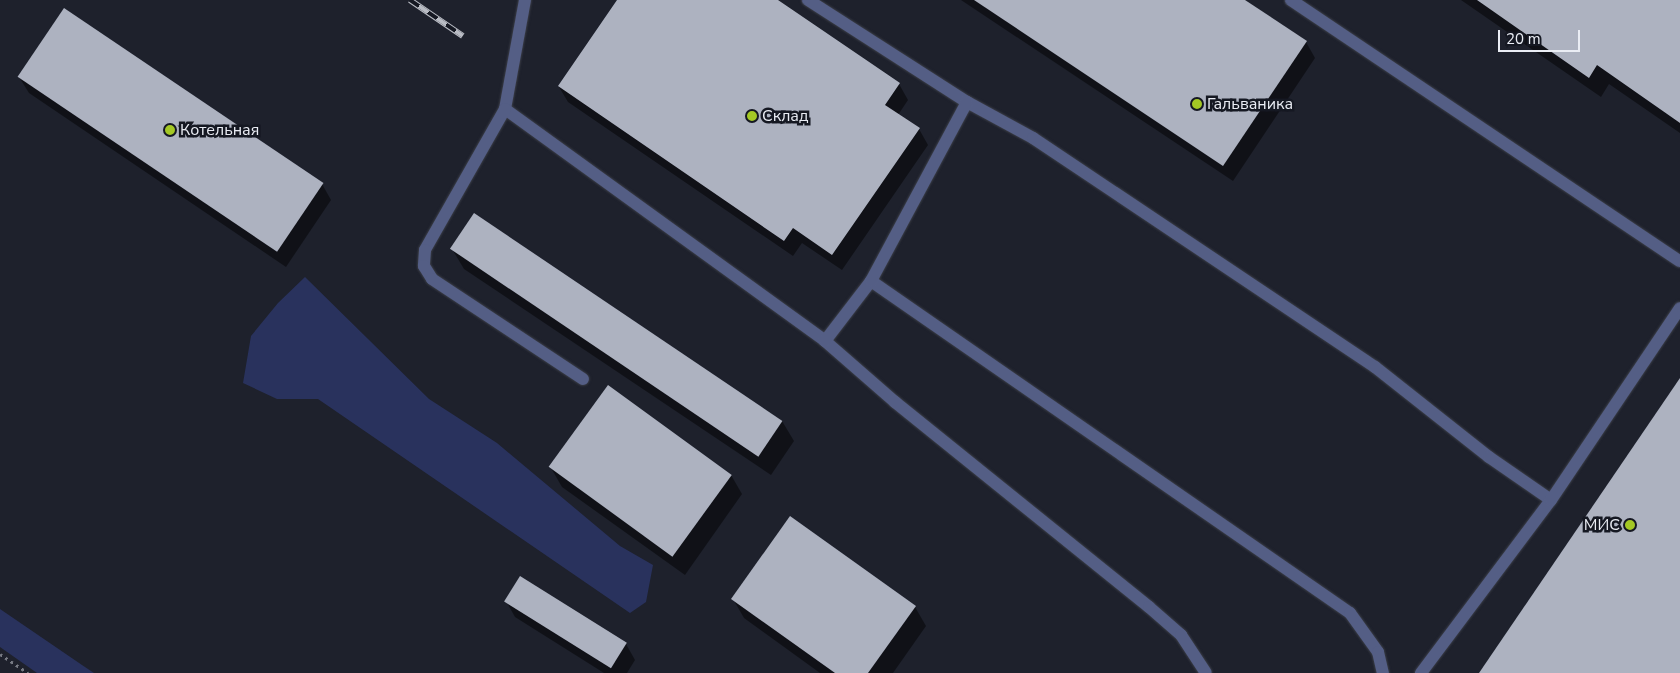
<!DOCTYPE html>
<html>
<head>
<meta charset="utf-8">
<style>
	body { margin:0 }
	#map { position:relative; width:1680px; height:673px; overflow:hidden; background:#1e212c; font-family:"Nunito Sans",sans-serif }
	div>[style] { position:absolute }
	.green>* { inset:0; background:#29325d }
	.shadow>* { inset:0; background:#0007 }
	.building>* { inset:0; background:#adb2c0; transform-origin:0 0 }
	.path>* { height:3px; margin-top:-1.5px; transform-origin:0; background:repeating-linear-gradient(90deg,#787b84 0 2.5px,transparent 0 6.5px) }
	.roads { filter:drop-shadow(0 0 1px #3b3e48) drop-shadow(0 0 1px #3b3e48) }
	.minor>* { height:12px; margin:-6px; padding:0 6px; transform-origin:6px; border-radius:6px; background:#545e85 }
	.rail>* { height:5.5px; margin-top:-2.75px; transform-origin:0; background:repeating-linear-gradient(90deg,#151822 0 11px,#b9bcc4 0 22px); box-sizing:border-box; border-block:1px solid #b9bcc4 }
	.dots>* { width:14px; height:14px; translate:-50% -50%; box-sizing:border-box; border:2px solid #151822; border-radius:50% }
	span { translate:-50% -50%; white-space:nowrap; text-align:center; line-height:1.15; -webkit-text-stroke:5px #151822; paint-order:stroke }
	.poi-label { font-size:16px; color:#eaedf4 }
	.left { translate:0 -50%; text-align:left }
	.right { translate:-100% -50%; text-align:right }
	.scale { position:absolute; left:1498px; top:30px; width:82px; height:22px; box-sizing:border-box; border:2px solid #eaedf4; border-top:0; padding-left:6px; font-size:15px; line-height:18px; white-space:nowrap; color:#eaedf4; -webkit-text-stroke:4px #151822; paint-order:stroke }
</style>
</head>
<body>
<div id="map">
	<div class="green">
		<i style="clip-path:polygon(305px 277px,429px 399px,497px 443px,620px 546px,653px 565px,646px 602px,630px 613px,318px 399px,277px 399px,243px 383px,251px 336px,278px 303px)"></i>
		<i style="clip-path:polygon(0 609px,82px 665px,94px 673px,37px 673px,0 647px)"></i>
	</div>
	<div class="shadow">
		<i style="clip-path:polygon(618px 0,776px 0,899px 84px,908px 100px,898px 115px,919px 129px,928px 145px,842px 270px,802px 243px,793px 256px,568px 102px,559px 87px)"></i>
		<i style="clip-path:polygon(961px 0,1243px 0,1306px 42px,1315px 58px,1233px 181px)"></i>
		<i style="clip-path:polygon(1461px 0,1680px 0,1680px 133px,1609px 84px,1601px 97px)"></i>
		<i style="clip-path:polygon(19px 77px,322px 184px,331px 200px,286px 267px,29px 93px)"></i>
		<i style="clip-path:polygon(452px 249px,782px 421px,794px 441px,771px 475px,464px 269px)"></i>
		<i style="clip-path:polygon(551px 468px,731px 475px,742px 494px,685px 575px,562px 487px)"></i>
		<i style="clip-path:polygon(733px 599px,915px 607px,926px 626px,893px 673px,820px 673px,744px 618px)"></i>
		<i style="clip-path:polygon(506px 601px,626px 644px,635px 660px,627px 673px,604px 673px,515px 617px)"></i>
	</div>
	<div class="building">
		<i style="clip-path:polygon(617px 0,778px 0,900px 83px,885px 105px,920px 128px,832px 255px,793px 228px,784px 241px,558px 86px)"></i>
		<i style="clip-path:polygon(974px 0,1245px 0,1307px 41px,1223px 166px)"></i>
		<i style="clip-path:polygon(1477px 0,1680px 0,1680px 123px,1597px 65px,1589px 78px)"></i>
		<i style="left:64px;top:8px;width:313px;height:83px;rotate:34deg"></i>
		<i style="left:474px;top:213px;width:372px;height:43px;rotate:34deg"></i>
		<i style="clip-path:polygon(1680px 378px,1680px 673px,1479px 673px)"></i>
		<i style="left:608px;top:385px;width:153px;height:101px;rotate:36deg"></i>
		<i style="clip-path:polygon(790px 516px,916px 606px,868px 673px,835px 673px,731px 599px)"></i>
		<i style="left:520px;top:576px;width:126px;height:30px;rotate:32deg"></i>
	</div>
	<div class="path">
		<i style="left:0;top:654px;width:34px;rotate:34deg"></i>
	</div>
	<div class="roads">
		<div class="minor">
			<i style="left:525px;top:0;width:111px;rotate:100.4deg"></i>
			<i style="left:505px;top:109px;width:395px;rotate:35.9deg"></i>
			<i style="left:825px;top:341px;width:93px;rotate:41.1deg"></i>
			<i style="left:895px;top:402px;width:326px;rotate:38.9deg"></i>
			<i style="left:1149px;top:607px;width:43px;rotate:41.2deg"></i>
			<i style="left:1181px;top:635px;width:45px;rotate:56.7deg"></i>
			<i style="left:808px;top:0;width:189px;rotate:32.7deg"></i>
			<i style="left:967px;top:102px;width:75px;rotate:28.6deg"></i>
			<i style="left:1033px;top:138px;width:412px;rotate:33.8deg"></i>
			<i style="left:1375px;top:367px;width:145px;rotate:38.3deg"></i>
			<i style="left:1489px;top:457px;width:75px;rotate:34.7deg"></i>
			<i style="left:1291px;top:0;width:468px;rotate:33.9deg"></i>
			<i style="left:505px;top:109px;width:162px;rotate:119.6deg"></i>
			<i style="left:425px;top:250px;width:16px;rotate:94deg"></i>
			<i style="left:424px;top:266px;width:15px;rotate:58deg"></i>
			<i style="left:432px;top:279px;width:181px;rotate:33.5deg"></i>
			<i style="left:871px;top:281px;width:583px;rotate:34.73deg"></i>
			<i style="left:1350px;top:613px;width:48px;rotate:54.3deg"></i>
			<i style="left:1378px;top:652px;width:22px;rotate:77deg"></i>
			<i style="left:825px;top:341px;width:76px;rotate:-52.5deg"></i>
			<i style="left:871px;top:281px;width:203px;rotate:-61.8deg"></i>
			<i style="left:1421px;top:673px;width:216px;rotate:-53.1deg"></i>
			<i style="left:1551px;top:500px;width:231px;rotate:-56.1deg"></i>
		</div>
	</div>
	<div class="rail">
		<i style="left:410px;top:0;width:64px;rotate:34.2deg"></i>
	</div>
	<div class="dots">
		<i style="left:1197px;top:104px;background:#a4c825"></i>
		<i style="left:752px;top:116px;background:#a4c825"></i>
		<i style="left:170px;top:130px;background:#a4c825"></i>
		<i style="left:1630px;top:525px;background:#a4c825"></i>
	</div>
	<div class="poi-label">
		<span class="left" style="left:1207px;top:104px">Гальваника</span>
		<span class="left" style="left:762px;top:116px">Склад</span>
		<span class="left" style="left:180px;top:130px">Котельная</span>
		<span class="right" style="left:1620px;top:525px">МИС</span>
	</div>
	<div class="scale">20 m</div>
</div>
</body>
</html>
